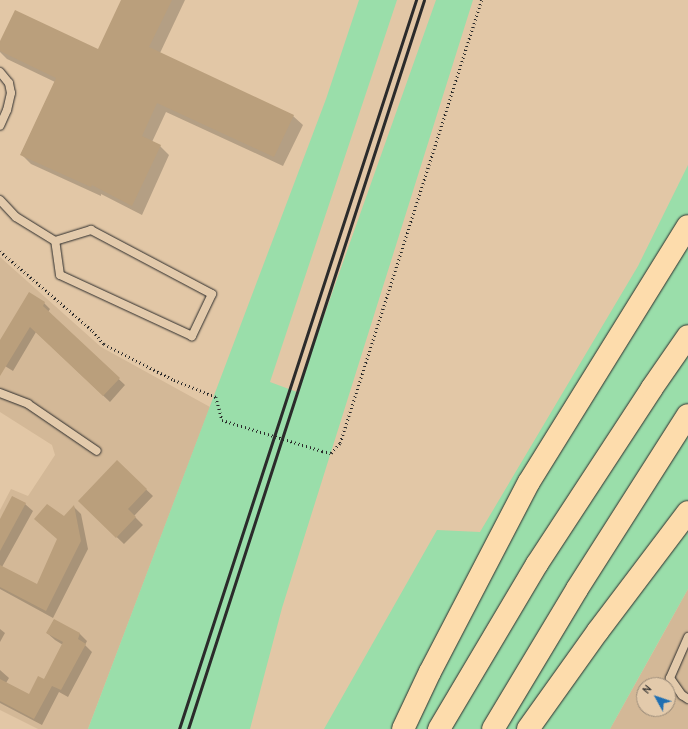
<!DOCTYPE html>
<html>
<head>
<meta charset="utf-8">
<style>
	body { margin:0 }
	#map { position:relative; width:688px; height:729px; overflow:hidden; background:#e2c7a6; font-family:"Comic Neue",sans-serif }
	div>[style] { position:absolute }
	.built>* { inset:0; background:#d3b897 }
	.green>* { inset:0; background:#9adeaa }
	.shadow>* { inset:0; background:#0003 }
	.building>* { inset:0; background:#ba9f7c }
	.path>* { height:2.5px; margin-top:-1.25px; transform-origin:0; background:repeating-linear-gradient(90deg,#2b2b2b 0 1px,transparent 0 4px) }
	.roads { filter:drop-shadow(0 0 1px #2b2b2b) drop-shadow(0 0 1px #2b2b2b) }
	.lane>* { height:8px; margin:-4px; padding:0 4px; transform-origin:4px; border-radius:4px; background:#e3caab }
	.highway>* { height:22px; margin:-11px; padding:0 11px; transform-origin:11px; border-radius:11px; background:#fddcac }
	.rail>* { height:3px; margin:-1.5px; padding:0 1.5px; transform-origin:1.5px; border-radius:1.5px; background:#2b2b2b }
	.path-bridge>* { height:2.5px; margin-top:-1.25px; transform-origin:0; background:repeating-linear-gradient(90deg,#2b2b2b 0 1px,transparent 0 4px) }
	span { translate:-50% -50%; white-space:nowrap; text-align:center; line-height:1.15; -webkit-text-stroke:3.5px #e3caab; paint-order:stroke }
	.north { position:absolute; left:636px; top:677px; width:40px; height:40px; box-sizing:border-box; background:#e3caab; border:1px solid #998a78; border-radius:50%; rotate:310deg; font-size:11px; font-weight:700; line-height:16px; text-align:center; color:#2b2b2b }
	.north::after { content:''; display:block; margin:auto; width:14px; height:18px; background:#1f6fb2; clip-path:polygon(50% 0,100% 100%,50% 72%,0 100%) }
</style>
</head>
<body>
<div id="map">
	<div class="built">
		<i style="clip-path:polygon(0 257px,101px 347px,210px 407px,88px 729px,38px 729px,0 710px,0 510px,11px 489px,28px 496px,55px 455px,52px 445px,0 412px)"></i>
		<i style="clip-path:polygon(evenodd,688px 589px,688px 729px,610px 729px,657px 645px,688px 589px,644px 685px,668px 685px,668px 709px,644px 709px,644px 685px)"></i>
	</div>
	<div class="green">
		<i style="clip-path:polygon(359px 0,397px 0,270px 382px,297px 392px,436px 0,473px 0,282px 608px,250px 729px,88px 729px,326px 99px)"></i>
		<i style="clip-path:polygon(688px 165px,688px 589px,610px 729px,324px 729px,437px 530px,480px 532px,638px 266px)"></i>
	</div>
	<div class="shadow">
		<i style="clip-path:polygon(122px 0,185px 0,160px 53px,293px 116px,303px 125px,283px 166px,166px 112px,152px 142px,160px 146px,169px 155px,142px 215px,101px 194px,101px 196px,31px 164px,21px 154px,55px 82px,7px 59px,0 52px,0 44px,99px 50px)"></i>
		<i style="clip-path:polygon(44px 303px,50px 309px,48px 312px,125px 385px,110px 402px,36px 332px,13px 371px,0 363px,0 342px)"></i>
		<i style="clip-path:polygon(117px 462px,153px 496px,134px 516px,143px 525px,124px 544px,79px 501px)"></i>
		<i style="clip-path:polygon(25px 504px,33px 511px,2px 567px,37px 586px,74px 507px,81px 514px,88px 549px,53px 618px,0 589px,0 521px)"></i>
		<i style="clip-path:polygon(54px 620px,80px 634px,87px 641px,85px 645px,92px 652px,68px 697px,59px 692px,42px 725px,0 703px,0 670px,9px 678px,6px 683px,29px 695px,44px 680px,63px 645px,55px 640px,47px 633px)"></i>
		<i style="clip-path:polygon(0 629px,5px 633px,0 642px)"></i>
	</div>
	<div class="building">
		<i style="clip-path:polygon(121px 0,172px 0,149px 47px,294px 115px,274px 157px,157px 103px,142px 136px,161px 145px,132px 206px,92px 185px,91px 187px,20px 155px,56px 78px,0 51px,0 41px,15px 10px,98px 49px)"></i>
		<i style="clip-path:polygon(29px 292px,45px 302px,43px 306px,120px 378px,103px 396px,30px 327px,0 376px,0 340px)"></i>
		<i style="clip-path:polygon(117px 460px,147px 489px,128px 509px,136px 517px,116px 538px,78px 501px)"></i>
		<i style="clip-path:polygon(12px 496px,26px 503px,0 551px,0 519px)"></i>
		<i style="clip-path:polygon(47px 504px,64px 516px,74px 505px,81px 541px,46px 611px,0 587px,0 565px,37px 584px,57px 539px,34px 519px)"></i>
		<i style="clip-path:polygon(54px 619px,80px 633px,78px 639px,86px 644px,61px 690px,52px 686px,34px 719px,0 701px,0 679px,29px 694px,38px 676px,44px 679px,63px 642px,46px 633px)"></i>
	</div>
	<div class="path">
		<i style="left:0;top:251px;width:123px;rotate:40.7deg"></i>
		<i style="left:93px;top:331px;width:17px;rotate:50deg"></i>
		<i style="left:104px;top:344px;width:79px;rotate:27.2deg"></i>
		<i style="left:174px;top:380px;width:45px;rotate:22deg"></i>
		<i style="left:216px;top:397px;width:24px;rotate:75deg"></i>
		<i style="left:322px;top:451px;width:9px;rotate:13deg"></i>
		<i style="left:331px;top:453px;width:13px;rotate:-48deg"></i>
		<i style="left:340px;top:443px;width:465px;rotate:-72.3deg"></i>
	</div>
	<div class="roads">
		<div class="lane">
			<i style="left:0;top:72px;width:14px;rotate:51deg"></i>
			<i style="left:9px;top:83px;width:10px;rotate:79deg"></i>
			<i style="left:11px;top:93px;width:17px;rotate:103deg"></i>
			<i style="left:7px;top:110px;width:17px;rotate:114deg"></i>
			<i style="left:0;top:200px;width:23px;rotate:47deg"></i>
			<i style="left:16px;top:217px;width:46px;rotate:31.6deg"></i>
			<i style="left:55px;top:241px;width:38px;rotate:-17deg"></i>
			<i style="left:91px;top:230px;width:137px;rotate:27.9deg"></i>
			<i style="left:212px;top:294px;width:47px;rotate:115.5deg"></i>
			<i style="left:192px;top:336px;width:145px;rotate:-155.2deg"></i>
			<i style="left:60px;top:275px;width:34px;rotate:-98deg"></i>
			<i style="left:0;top:393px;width:30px;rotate:21deg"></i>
			<i style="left:28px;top:404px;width:83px;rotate:34.3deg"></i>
			<i style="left:688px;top:637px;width:45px;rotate:113.7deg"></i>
			<i style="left:670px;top:678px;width:21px;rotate:55deg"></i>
			<i style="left:682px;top:695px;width:7px;rotate:34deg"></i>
		</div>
		<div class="highway">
			<i style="left:403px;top:729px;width:63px;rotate:-64.7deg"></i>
			<i style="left:430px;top:672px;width:214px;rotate:-62.5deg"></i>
			<i style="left:529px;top:482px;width:301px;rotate:-58.2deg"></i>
			<i style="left:439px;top:729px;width:192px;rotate:-59.3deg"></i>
			<i style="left:537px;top:564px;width:210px;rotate:-56.8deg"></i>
			<i style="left:652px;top:388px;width:63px;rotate:-55.3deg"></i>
			<i style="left:493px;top:729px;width:163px;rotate:-59deg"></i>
			<i style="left:577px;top:589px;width:206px;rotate:-57.5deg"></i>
			<i style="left:528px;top:729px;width:120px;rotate:-54.5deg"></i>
			<i style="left:598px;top:631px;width:149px;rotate:-52.9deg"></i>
		</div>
	</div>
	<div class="rail">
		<i style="left:179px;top:729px;width:767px;rotate:-71.99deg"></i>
		<i style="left:188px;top:729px;width:766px;rotate:-72.06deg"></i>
	</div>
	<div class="path-bridge">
		<i style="left:222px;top:420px;width:105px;rotate:17.2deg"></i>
	</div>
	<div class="north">N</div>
</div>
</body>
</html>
